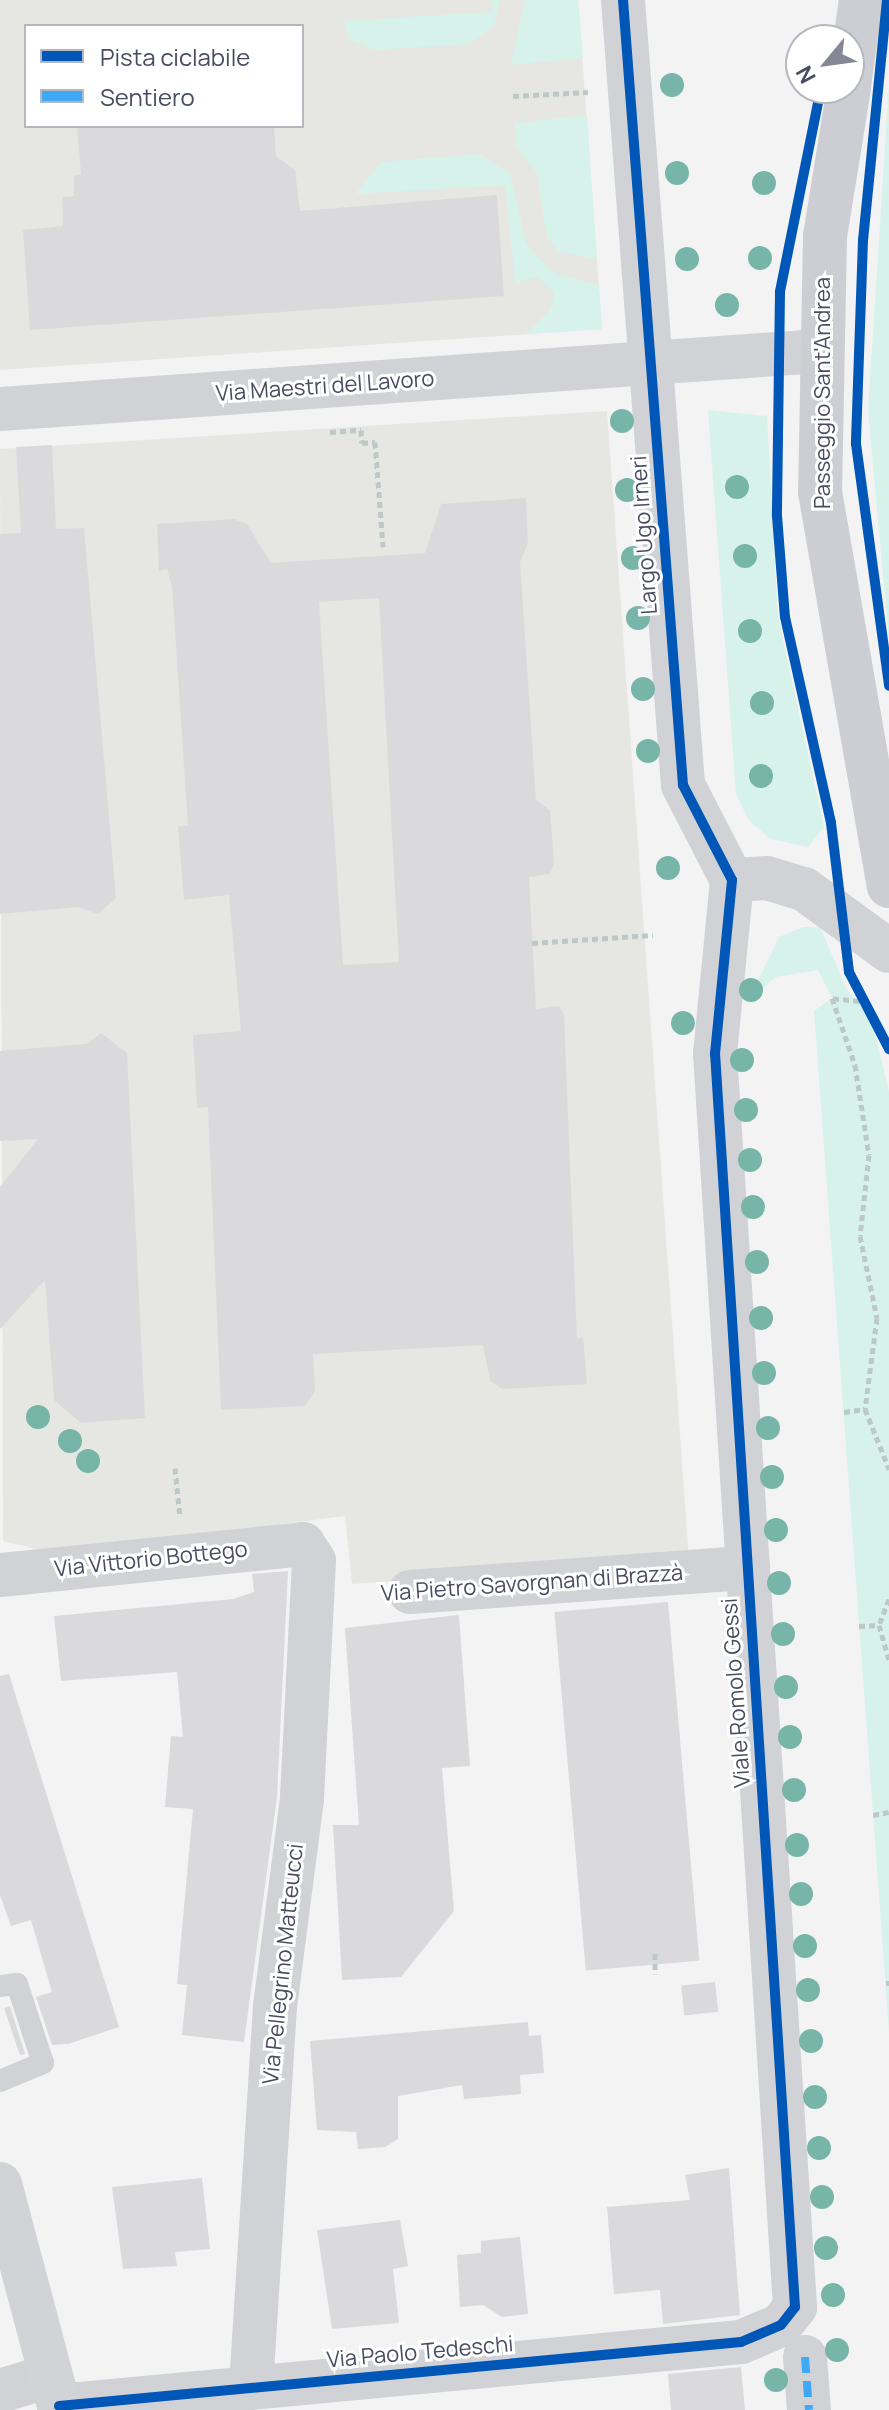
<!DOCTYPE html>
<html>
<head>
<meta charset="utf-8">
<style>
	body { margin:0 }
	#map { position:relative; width:889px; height:2410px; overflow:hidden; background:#f3f3f3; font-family:Manrope,sans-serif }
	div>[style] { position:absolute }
	.commercial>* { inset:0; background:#e6e7e2 }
	.green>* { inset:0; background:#d7f2ea }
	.building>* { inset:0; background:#dadadc; transform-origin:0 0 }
	.path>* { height:5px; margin-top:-2.5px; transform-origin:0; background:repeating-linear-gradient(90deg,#bdc8c8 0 6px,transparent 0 10px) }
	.lane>* { height:22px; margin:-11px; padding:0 11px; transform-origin:11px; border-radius:11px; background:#d1d2d6 }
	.street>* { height:44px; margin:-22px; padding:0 22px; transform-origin:22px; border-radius:22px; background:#d1d2d6 }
	.secondary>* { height:44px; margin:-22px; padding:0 22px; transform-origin:22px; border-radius:22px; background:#d2d3d7 }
	.primary>* { height:44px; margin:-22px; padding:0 22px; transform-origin:22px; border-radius:22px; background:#ccced3 }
	.quiet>* { height:8px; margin-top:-4px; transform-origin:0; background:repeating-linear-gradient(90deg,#3fa9f5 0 16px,transparent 0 24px) }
	.cycleway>* { height:10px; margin:-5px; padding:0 5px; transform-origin:5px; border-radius:5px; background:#0057b8 }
	.trees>* { width:24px; height:24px; margin:-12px; border-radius:50%; background:#78b5a9 }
	span { translate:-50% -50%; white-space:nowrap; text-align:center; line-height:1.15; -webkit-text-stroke:6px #fff; paint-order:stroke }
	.street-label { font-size:22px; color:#484e61 }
	.legend { position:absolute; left:24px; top:24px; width:280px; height:104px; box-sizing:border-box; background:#fff; border:2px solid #b6b8c0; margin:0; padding:10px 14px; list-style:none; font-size:24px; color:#484e61 }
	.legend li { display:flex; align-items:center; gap:16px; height:40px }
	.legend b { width:40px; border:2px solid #b6b8c0 }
	.north { position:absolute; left:785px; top:24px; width:80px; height:80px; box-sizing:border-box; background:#fff; border:2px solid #b6b8c0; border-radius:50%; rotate:241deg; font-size:22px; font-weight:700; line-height:32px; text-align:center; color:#484e61 }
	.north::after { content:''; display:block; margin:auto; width:28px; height:36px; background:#848894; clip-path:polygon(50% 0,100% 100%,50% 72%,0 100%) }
</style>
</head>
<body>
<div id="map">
	<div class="commercial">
		<i style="clip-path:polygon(evenodd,0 0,578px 0,602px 329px,0 370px,0 0,26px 26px,302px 26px,302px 126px,26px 126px,26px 26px)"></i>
		<i style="clip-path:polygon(607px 411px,689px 1560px,352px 1584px,345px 1516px,53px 1553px,3px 1541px,0 449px)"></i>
	</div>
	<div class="green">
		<i style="clip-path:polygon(492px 0,500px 0,494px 26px,469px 44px,375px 50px,349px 39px,343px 21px,492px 12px)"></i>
		<i style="clip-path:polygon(525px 0,578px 0,583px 58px,511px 65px)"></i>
		<i style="clip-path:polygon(889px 85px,889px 640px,868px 410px)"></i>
		<i style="clip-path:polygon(587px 115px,597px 259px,559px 252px,547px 237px,537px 173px,516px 147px,515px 123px)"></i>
		<i style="clip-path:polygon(480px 154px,510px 174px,526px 243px,539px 259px,556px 274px,599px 285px,602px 329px,526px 334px,551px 309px,554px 293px,538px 277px,515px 283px,505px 185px,355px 194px,382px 162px)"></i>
		<i style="clip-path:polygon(708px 410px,767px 416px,778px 617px,824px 827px,808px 847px,770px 839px,748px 819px,736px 794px)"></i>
		<i style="clip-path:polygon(803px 927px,820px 927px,847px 990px,871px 1017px,889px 1092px,889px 2031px,814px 1011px,832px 998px,818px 970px,775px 977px,747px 1004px,779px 937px)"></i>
	</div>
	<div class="building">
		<i style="clip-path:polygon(77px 126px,274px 126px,276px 156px,295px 170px,300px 211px,497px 195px,504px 296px,30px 330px,23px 230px,63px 226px,62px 197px,74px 196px,74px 176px,81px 174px)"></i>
		<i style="clip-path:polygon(52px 445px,56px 529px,84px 528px,116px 898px,98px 914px,78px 907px,0 914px,0 534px,21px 533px,16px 447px)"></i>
		<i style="clip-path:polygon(evenodd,526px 498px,528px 544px,520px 561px,536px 800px,550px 810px,554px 864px,550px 874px,529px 877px,536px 1009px,559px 1006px,564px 1015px,577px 1339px,583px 1337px,587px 1384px,502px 1389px,490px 1381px,483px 1345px,313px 1354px,315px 1391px,305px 1406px,221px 1410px,208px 1107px,197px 1108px,193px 1035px,241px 1031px,229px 895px,184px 900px,178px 826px,188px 826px,172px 586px,167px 569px,159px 571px,157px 524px,234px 519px,247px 524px,271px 563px,425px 553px,441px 504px,526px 498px,379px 598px,399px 962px,343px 965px,319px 602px,379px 598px)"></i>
		<i style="clip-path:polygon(101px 1033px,127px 1053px,145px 1418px,81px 1423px,54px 1400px,45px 1280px,0 1329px,0 1187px,38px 1139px,0 1141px,0 1051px,87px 1044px)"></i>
		<i style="clip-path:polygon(288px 1571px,277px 1797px,244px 2042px,182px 2035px,187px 1985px,177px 1984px,193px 1809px,165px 1807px,171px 1736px,183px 1737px,177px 1672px,61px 1681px,54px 1616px,233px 1599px,254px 1592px,252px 1574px)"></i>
		<i style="left:668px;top:1602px;width:360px;height:114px;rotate:85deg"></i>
		<i style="clip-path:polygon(459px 1615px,470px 1766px,442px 1768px,454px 1911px,401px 1977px,342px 1980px,333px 1825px,359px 1825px,345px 1628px)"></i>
		<i style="clip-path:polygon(9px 1674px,119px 2027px,68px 2044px,52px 2045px,36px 1997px,52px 1992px,31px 1920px,11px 1926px,0 1895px,0 1676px)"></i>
		<i style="left:715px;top:1982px;width:30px;height:34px;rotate:84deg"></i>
		<i style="clip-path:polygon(10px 2006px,25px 2054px,20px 2055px,4px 2008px)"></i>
		<i style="clip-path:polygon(528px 2022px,529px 2036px,541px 2035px,544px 2073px,520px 2075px,521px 2094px,464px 2099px,462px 2085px,398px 2096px,398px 2139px,385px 2147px,358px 2149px,356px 2132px,317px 2130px,310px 2041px)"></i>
		<i style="clip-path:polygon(729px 2168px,740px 2315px,663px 2324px,660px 2290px,614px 2294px,607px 2207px,690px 2200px,685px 2175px)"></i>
		<i style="clip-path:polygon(202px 2178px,210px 2249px,175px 2252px,177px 2266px,123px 2269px,112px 2187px)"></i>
		<i style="clip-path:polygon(400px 2220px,408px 2266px,393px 2269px,399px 2323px,332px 2329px,317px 2230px)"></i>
		<i style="clip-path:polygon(520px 2237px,528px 2314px,502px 2317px,483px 2305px,460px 2307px,457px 2255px,481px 2253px,481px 2241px)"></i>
		<i style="clip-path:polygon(741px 2367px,745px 2410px,671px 2410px,668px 2374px)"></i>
	</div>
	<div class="path">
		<i style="left:513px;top:96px;width:75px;rotate:-3.1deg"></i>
		<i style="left:330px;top:432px;width:31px;rotate:-4deg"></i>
		<i style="left:361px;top:430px;width:13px;rotate:86deg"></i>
		<i style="left:362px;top:443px;width:13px;rotate:-4deg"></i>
		<i style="left:375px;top:442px;width:105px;rotate:85.6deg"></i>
		<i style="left:532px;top:943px;width:121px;rotate:-3.8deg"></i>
		<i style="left:869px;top:1002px;width:37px;rotate:-174deg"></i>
		<i style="left:832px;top:998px;width:71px;rotate:71.1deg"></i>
		<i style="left:855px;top:1065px;width:91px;rotate:81.2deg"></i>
		<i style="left:869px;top:1155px;width:81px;rotate:96.3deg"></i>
		<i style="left:860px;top:1236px;width:84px;rotate:78.3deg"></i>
		<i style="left:877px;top:1318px;width:92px;rotate:97.5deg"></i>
		<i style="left:865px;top:1409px;width:65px;rotate:68.2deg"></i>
		<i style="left:844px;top:1412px;width:21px;rotate:-8deg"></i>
		<i style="left:175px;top:1468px;width:49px;rotate:84.2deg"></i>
		<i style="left:889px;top:1599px;width:28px;rotate:111deg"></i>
		<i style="left:879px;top:1625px;width:36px;rotate:74deg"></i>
		<i style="left:859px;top:1626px;width:20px;rotate:-3deg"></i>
		<i style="left:873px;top:1815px;width:16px;rotate:-11deg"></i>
		<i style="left:655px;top:1953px;width:21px;rotate:90deg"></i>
		<i style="left:886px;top:1983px;width:3px"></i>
	</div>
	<div class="lane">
		<i style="left:0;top:1986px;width:17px;rotate:-7deg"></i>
		<i style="left:17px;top:1984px;width:83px;rotate:71.8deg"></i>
		<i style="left:43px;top:2063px;width:47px;rotate:157.3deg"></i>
	</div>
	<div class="street">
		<i style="left:0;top:409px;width:822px;rotate:-4.05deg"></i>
		<i style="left:732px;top:880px;width:35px;rotate:-3deg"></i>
		<i style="left:767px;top:878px;width:39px;rotate:17deg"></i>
		<i style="left:804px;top:889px;width:105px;rotate:36.1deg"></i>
		<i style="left:0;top:1575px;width:305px;rotate:-5.8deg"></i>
		<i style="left:303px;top:1544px;width:20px;rotate:57deg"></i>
		<i style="left:314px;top:1561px;width:238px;rotate:92.9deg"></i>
		<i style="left:302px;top:1799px;width:209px;rotate:97.4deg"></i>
		<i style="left:275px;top:2006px;width:383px;rotate:93.6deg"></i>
		<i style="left:410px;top:1592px;width:339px;rotate:-4.1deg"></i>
		<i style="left:805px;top:2357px;width:53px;rotate:85.7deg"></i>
		<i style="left:0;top:2391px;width:51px;rotate:-17deg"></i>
		<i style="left:59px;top:2406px;width:685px;rotate:-5.36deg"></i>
		<i style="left:741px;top:2342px;width:43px;rotate:-23deg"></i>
		<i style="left:781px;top:2325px;width:23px;rotate:-52deg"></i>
		<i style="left:795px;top:2307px;width:1256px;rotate:-93.65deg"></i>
		<i style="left:715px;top:1054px;width:175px;rotate:-84.4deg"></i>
		<i style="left:732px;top:880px;width:107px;rotate:-117.3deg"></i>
		<i style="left:683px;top:785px;width:787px;rotate:-94.37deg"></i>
	</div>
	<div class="secondary">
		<i style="left:0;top:2184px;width:234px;rotate:75.1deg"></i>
	</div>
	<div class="primary">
		<i style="left:849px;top:86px;width:87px;rotate:-82.1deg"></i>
		<i style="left:849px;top:88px;width:150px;rotate:99.2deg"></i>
		<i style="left:825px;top:236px;width:256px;rotate:91.1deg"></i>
		<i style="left:820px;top:492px;width:400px;rotate:80.1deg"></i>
	</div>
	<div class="quiet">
		<i style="left:805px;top:2357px;width:53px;rotate:85.7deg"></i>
	</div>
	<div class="cycleway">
		<i style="left:887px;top:0;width:241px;rotate:95.7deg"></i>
		<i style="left:863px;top:240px;width:204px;rotate:92deg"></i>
		<i style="left:856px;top:444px;width:244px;rotate:82.2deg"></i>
		<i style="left:821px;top:88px;width:208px;rotate:101.4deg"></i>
		<i style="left:780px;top:292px;width:224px;rotate:90.8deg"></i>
		<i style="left:777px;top:516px;width:101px;rotate:85.5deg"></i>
		<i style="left:785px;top:617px;width:211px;rotate:77.4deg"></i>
		<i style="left:831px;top:823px;width:150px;rotate:83.1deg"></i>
		<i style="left:849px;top:972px;width:87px;rotate:62.5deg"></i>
		<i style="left:59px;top:2406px;width:685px;rotate:-5.36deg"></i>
		<i style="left:741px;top:2342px;width:43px;rotate:-23deg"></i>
		<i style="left:781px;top:2325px;width:23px;rotate:-52deg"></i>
		<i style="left:795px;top:2307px;width:1256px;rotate:-93.65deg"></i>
		<i style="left:715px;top:1054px;width:175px;rotate:-84.4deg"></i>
		<i style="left:732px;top:880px;width:107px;rotate:-117.3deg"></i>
		<i style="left:683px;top:785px;width:787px;rotate:-94.37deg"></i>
	</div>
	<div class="trees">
		<i style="left:672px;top:85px"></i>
		<i style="left:677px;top:173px"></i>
		<i style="left:764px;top:183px"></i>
		<i style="left:760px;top:258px"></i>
		<i style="left:687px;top:259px"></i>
		<i style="left:727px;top:305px"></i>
		<i style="left:622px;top:421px"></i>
		<i style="left:737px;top:487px"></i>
		<i style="left:627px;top:490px"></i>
		<i style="left:745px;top:556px"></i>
		<i style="left:633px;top:558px"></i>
		<i style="left:638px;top:618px"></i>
		<i style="left:750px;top:631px"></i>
		<i style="left:643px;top:689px"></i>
		<i style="left:762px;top:703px"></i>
		<i style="left:648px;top:751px"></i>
		<i style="left:761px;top:776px"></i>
		<i style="left:668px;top:868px"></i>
		<i style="left:751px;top:990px"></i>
		<i style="left:683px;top:1023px"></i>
		<i style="left:742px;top:1060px"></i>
		<i style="left:746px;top:1110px"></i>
		<i style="left:750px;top:1160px"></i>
		<i style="left:753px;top:1207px"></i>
		<i style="left:757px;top:1262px"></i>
		<i style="left:761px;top:1318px"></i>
		<i style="left:764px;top:1373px"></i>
		<i style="left:38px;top:1417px"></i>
		<i style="left:768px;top:1428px"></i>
		<i style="left:70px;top:1441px"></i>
		<i style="left:88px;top:1461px"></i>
		<i style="left:772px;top:1477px"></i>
		<i style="left:776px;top:1530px"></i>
		<i style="left:779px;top:1583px"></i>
		<i style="left:783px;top:1634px"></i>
		<i style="left:786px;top:1687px"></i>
		<i style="left:790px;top:1737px"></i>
		<i style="left:794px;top:1790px"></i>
		<i style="left:797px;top:1845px"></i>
		<i style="left:801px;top:1894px"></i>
		<i style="left:805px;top:1946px"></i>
		<i style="left:808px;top:1990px"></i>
		<i style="left:811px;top:2041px"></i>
		<i style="left:815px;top:2097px"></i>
		<i style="left:819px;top:2148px"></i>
		<i style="left:822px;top:2197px"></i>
		<i style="left:826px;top:2248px"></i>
		<i style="left:833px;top:2295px"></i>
		<i style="left:837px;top:2350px"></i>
		<i style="left:776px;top:2380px"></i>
	</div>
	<div class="street-label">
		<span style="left:325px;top:386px;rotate:-4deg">Via Maestri del Lavoro</span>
		<span style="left:823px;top:393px;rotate:-90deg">Passeggio Sant'Andrea</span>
		<span style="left:644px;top:535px;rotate:-94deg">Largo Ugo Irneri</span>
		<span style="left:151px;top:1559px;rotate:-6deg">Via Vittorio Bottego</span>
		<span style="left:532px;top:1583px;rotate:-4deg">Via Pietro Savorgnan di Brazzà</span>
		<span style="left:736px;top:1693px;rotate:-94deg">Viale Romolo Gessi</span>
		<span style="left:283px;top:1964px;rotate:-84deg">Via Pellegrino Matteucci</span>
		<span style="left:420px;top:2352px;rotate:-5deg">Via Paolo Tedeschi</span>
	</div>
	<ul class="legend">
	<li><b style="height:10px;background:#0057b8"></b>Pista ciclabile</li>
	<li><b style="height:10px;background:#3fa9f5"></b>Sentiero</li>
	</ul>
	<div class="north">N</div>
</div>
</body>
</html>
